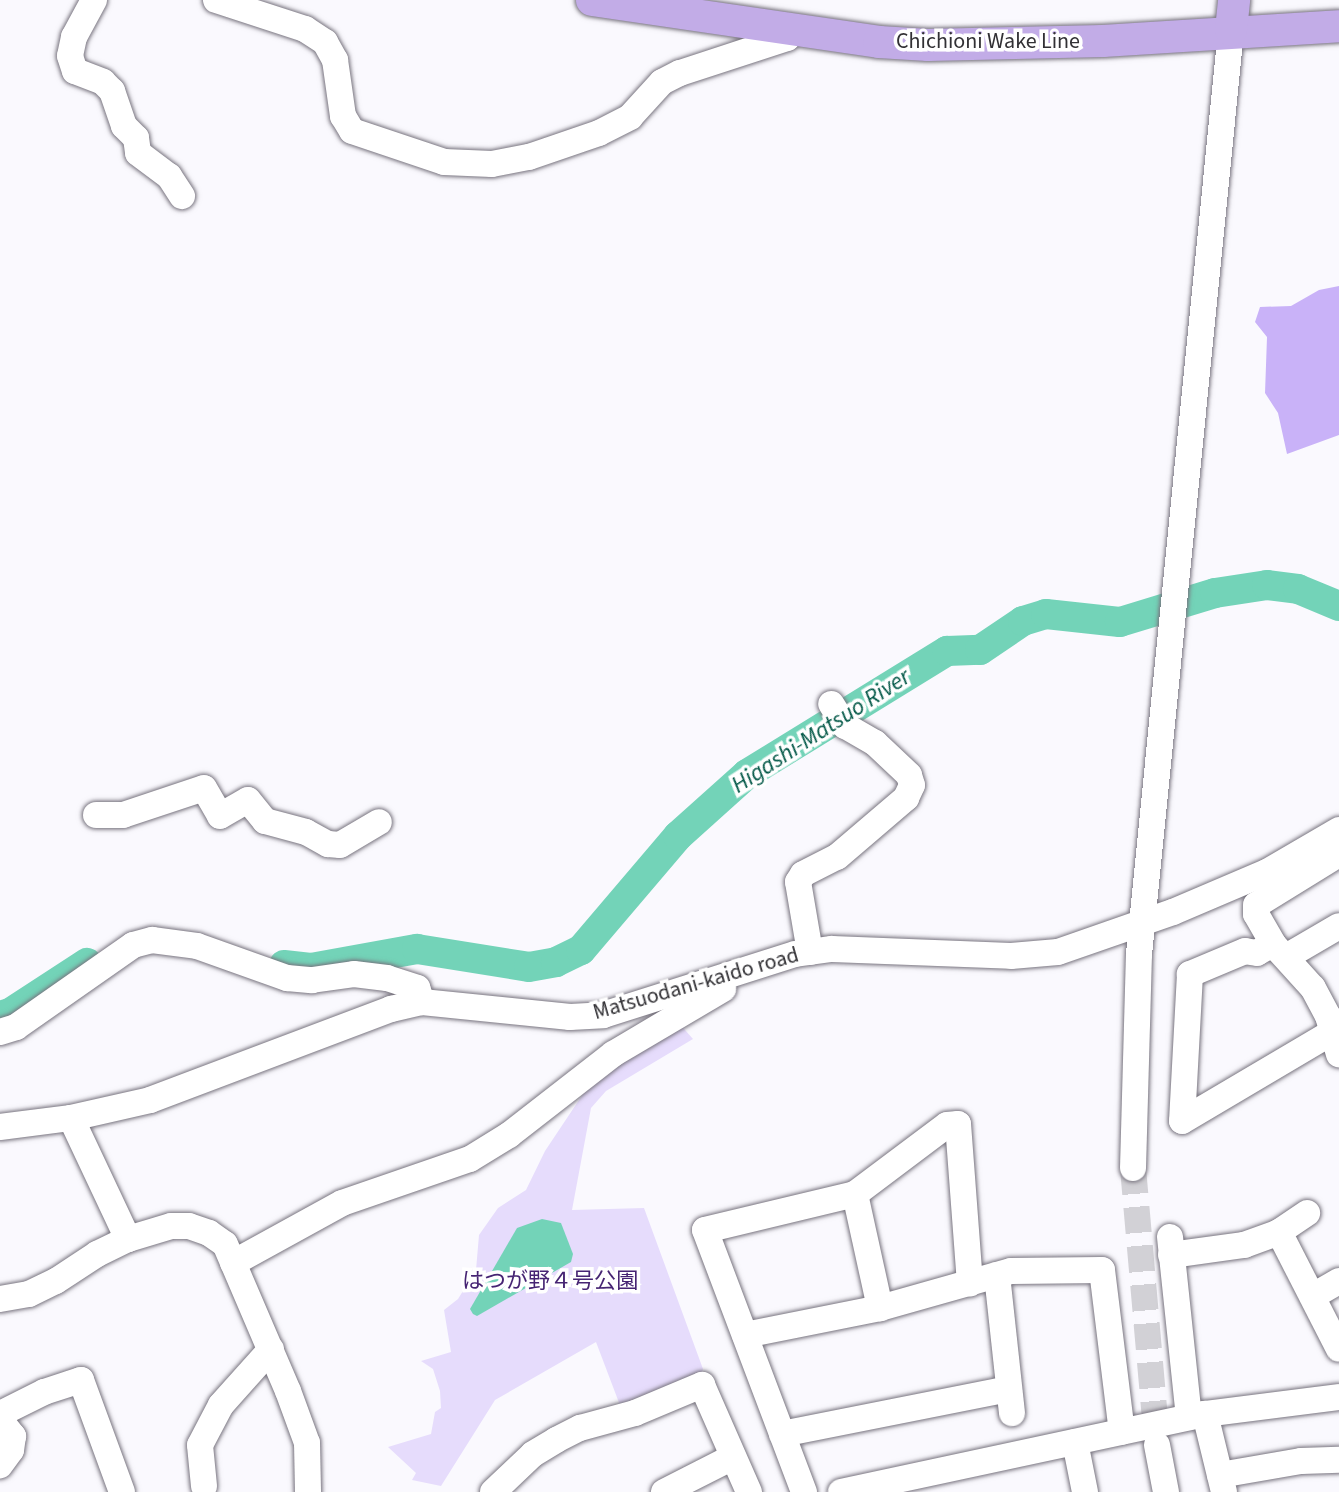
<!DOCTYPE html>
<html>
<head>
<meta charset="utf-8">
<style>
	body { margin:0 }
	#map { position:relative; width:1339px; height:1492px; overflow:hidden; background:#faf9fe; font-family:"Source Sans 3","Noto Sans JP",sans-serif }
	div>[style] { position:absolute }
	.green>* { inset:0; background:#e6dcfc }
	.forest>* { inset:0; background:#c9b2f8 }
	.water>* { inset:0; background:#73d3b8 }
	.river>* { height:30px; margin:-15px; padding:0 15px; transform-origin:15px; border-radius:15px; background:#73d3b8 }
	.minor-tunnel>* { height:26px; margin-top:-13px; transform-origin:0; background:repeating-linear-gradient(90deg,#d2d1d6 0 26px,transparent 0 39px) }
	.roads { filter:drop-shadow(0 0 2px #78747f) drop-shadow(0 0 2px #78747f) }
	.minor>* { height:26px; margin:-13px; padding:0 13px; transform-origin:13px; border-radius:13px; background:#fff }
	.major>* { height:32px; margin:-16px; padding:0 16px; transform-origin:16px; border-radius:16px; background:#c2ace7 }
	span { translate:-50% -50%; white-space:nowrap; text-align:center; line-height:1.15; -webkit-text-stroke:7px #fff; paint-order:stroke }
	.street-label { font-size:22px; color:#323135 }
	.park-label { font-size:22px; color:#462473 }
	.water-label { font-size:24px; color:#015746; font-style:italic }
</style>
</head>
<body>
<div id="map">
	<div class="green">
		<i style="clip-path:polygon(678px 1022px,693px 1039px,606px 1091px,591px 1108px,572px 1210px,644px 1208px,703px 1369px,700px 1378px,621px 1408px,596px 1342px,495px 1400px,441px 1486px,412px 1480px,416px 1473px,388px 1447px,431px 1434px,435px 1412px,441px 1408px,440px 1391px,433px 1369px,421px 1361px,451px 1352px,444px 1310px,458px 1299px,476px 1270px,479px 1235px,498px 1208px,526px 1190px,545px 1151px,589px 1085px)"></i>
	</div>
	<div class="forest">
		<i style="clip-path:polygon(1339px 286px,1339px 435px,1287px 454px,1278px 413px,1265px 393px,1267px 337px,1255px 322px,1260px 307px,1291px 306px,1319px 290px)"></i>
	</div>
	<div class="water">
		<i style="clip-path:polygon(542px 1219px,561px 1223px,573px 1254px,571px 1262px,477px 1316px,473px 1314px,470px 1309px,517px 1228px)"></i>
	</div>
	<div class="river">
		<i style="left:284px;top:965px;width:27px;rotate:6deg"></i>
		<i style="left:311px;top:968px;width:108px;rotate:-10.2deg"></i>
		<i style="left:417px;top:949px;width:113px;rotate:9.1deg"></i>
		<i style="left:529px;top:967px;width:27px;rotate:-10deg"></i>
		<i style="left:556px;top:962px;width:28px;rotate:-26deg"></i>
		<i style="left:581px;top:950px;width:150px;rotate:-49.6deg"></i>
		<i style="left:678px;top:836px;width:93px;rotate:-41.9deg"></i>
		<i style="left:747px;top:774px;width:235px;rotate:-31.6deg"></i>
		<i style="left:947px;top:651px;width:33px;rotate:-2deg"></i>
		<i style="left:980px;top:650px;width:52px;rotate:-34deg"></i>
		<i style="left:1023px;top:621px;width:24px;rotate:-17deg"></i>
		<i style="left:1046px;top:614px;width:74px;rotate:6.2deg"></i>
		<i style="left:1120px;top:622px;width:99px;rotate:-17deg"></i>
		<i style="left:1215px;top:593px;width:53px;rotate:-8.7deg"></i>
		<i style="left:1267px;top:585px;width:31px;rotate:7deg"></i>
		<i style="left:1298px;top:589px;width:44px;rotate:22.5deg"></i>
		<i style="left:0;top:1016px;width:10px;rotate:-17deg"></i>
		<i style="left:10px;top:1013px;width:92px;rotate:-33deg"></i>
	</div>
	<div class="minor-tunnel">
		<i style="left:1133px;top:1168px;width:278px;rotate:85deg"></i>
	</div>
	<div class="roads">
		<div class="minor">
			<i style="left:94px;top:0;width:42px;rotate:118.4deg"></i>
			<i style="left:74px;top:37px;width:19px;rotate:102deg"></i>
			<i style="left:70px;top:56px;width:16px;rotate:72deg"></i>
			<i style="left:75px;top:71px;width:30px;rotate:21deg"></i>
			<i style="left:103px;top:82px;width:13px;rotate:45deg"></i>
			<i style="left:112px;top:91px;width:37px;rotate:71deg"></i>
			<i style="left:124px;top:126px;width:17px;rotate:45deg"></i>
			<i style="left:136px;top:138px;width:15px;rotate:82deg"></i>
			<i style="left:138px;top:153px;width:39px;rotate:37deg"></i>
			<i style="left:169px;top:176px;width:24px;rotate:57deg"></i>
			<i style="left:216px;top:0;width:94px;rotate:18deg"></i>
			<i style="left:305px;top:29px;width:24px;rotate:33deg"></i>
			<i style="left:325px;top:42px;width:21px;rotate:61deg"></i>
			<i style="left:335px;top:60px;width:57px;rotate:81.9deg"></i>
			<i style="left:343px;top:116px;width:17px;rotate:59deg"></i>
			<i style="left:352px;top:131px;width:97px;rotate:18.6deg"></i>
			<i style="left:444px;top:162px;width:48px;rotate:2.4deg"></i>
			<i style="left:492px;top:164px;width:38px;rotate:-11deg"></i>
			<i style="left:529px;top:157px;width:74px;rotate:-18.9deg"></i>
			<i style="left:599px;top:133px;width:35px;rotate:-27deg"></i>
			<i style="left:630px;top:117px;width:47px;rotate:-47.6deg"></i>
			<i style="left:662px;top:82px;width:20px;rotate:-27deg"></i>
			<i style="left:680px;top:73px;width:113px;rotate:-18.1deg"></i>
			<i style="left:787px;top:38px;width:10px;rotate:-53deg"></i>
			<i style="left:96px;top:815px;width:27px"></i>
			<i style="left:123px;top:815px;width:85px;rotate:-18.4deg"></i>
			<i style="left:204px;top:788px;width:32px;rotate:60deg"></i>
			<i style="left:220px;top:816px;width:32px;rotate:-30deg"></i>
			<i style="left:248px;top:800px;width:27px;rotate:51deg"></i>
			<i style="left:265px;top:821px;width:42px;rotate:15deg"></i>
			<i style="left:306px;top:832px;width:25px;rotate:29deg"></i>
			<i style="left:328px;top:844px;width:12px;rotate:5deg"></i>
			<i style="left:340px;top:845px;width:45px;rotate:-30.5deg"></i>
			<i style="left:1339px;top:854px;width:97px;rotate:148.4deg"></i>
			<i style="left:1256px;top:905px;width:9px;rotate:90deg"></i>
			<i style="left:1256px;top:914px;width:34px;rotate:60deg"></i>
			<i style="left:1273px;top:944px;width:59px;rotate:47.7deg"></i>
			<i style="left:1313px;top:988px;width:32px;rotate:62deg"></i>
			<i style="left:1328px;top:1016px;width:40px;rotate:74deg"></i>
			<i style="left:1273px;top:944px;width:18px;rotate:151deg"></i>
			<i style="left:1257px;top:953px;width:12px;rotate:-171deg"></i>
			<i style="left:1245px;top:951px;width:60px;rotate:157.3deg"></i>
			<i style="left:1190px;top:974px;width:147px;rotate:93.1deg"></i>
			<i style="left:1182px;top:1121px;width:182px;rotate:-30.6deg"></i>
			<i style="left:810px;top:952px;width:71px;rotate:-99.7deg"></i>
			<i style="left:798px;top:882px;width:9px;rotate:-58deg"></i>
			<i style="left:803px;top:874px;width:38px;rotate:-27deg"></i>
			<i style="left:837px;top:857px;width:91px;rotate:-40.5deg"></i>
			<i style="left:906px;top:798px;width:14px;rotate:-65deg"></i>
			<i style="left:912px;top:785px;width:10px;rotate:-107deg"></i>
			<i style="left:909px;top:775px;width:47px;rotate:-136.7deg"></i>
			<i style="left:875px;top:743px;width:34px;rotate:-150deg"></i>
			<i style="left:845px;top:726px;width:26px;rotate:-122deg"></i>
			<i style="left:1286px;top:957px;width:61px;rotate:-30.3deg"></i>
			<i style="left:0;top:1032px;width:17px;rotate:-17deg"></i>
			<i style="left:16px;top:1027px;width:143px;rotate:-35deg"></i>
			<i style="left:133px;top:945px;width:20px;rotate:-15deg"></i>
			<i style="left:152px;top:940px;width:45px;rotate:7.6deg"></i>
			<i style="left:197px;top:946px;width:96px;rotate:19.6deg"></i>
			<i style="left:287px;top:978px;width:25px;rotate:5deg"></i>
			<i style="left:312px;top:980px;width:42px;rotate:-8.1deg"></i>
			<i style="left:354px;top:974px;width:33px;rotate:7deg"></i>
			<i style="left:387px;top:978px;width:32px;rotate:18deg"></i>
			<i style="left:417px;top:988px;width:15px;rotate:70deg"></i>
			<i style="left:71px;top:1118px;width:134px;rotate:64.8deg"></i>
			<i style="left:0;top:1127px;width:72px;rotate:-7.2deg"></i>
			<i style="left:71px;top:1118px;width:81px;rotate:-12.8deg"></i>
			<i style="left:150px;top:1100px;width:258px;rotate:-20.7deg"></i>
			<i style="left:391px;top:1009px;width:32px;rotate:-13deg"></i>
			<i style="left:422px;top:1002px;width:149px;rotate:5.8deg"></i>
			<i style="left:570px;top:1017px;width:33px;rotate:-3deg"></i>
			<i style="left:603px;top:1015px;width:201px;rotate:-17.6deg"></i>
			<i style="left:795px;top:954px;width:37px;rotate:-8deg"></i>
			<i style="left:832px;top:949px;width:179px;rotate:2.2deg"></i>
			<i style="left:1011px;top:956px;width:47px;rotate:-4.9deg"></i>
			<i style="left:1058px;top:952px;width:122px;rotate:-19.2deg"></i>
			<i style="left:1173px;top:912px;width:102px;rotate:-23.1deg"></i>
			<i style="left:1267px;top:872px;width:83px;rotate:-30.3deg"></i>
			<i style="left:1133px;top:1168px;width:214px;rotate:-88.4deg"></i>
			<i style="left:1139px;top:954px;width:929px;rotate:-84.31deg"></i>
			<i style="left:855px;top:1194px;width:117px;rotate:77.6deg"></i>
			<i style="left:1279px;top:1232px;width:131px;rotate:62.9deg"></i>
			<i style="left:1170px;top:1237px;width:181px;rotate:84deg"></i>
			<i style="left:1171px;top:1255px;width:74px;rotate:-7.8deg"></i>
			<i style="left:1244px;top:1245px;width:37px;rotate:-20deg"></i>
			<i style="left:1279px;top:1232px;width:34px;rotate:-34deg"></i>
			<i style="left:233px;top:1263px;width:124px;rotate:-28.8deg"></i>
			<i style="left:342px;top:1203px;width:135px;rotate:-19deg"></i>
			<i style="left:470px;top:1159px;width:46px;rotate:-31.6deg"></i>
			<i style="left:509px;top:1135px;width:132px;rotate:-37.9deg"></i>
			<i style="left:613px;top:1054px;width:128px;rotate:-30.6deg"></i>
			<i style="left:997px;top:1275px;width:139px;rotate:83.8deg"></i>
			<i style="left:1313px;top:1296px;width:30px;rotate:-30deg"></i>
			<i style="left:0;top:1299px;width:29px;rotate:-10deg"></i>
			<i style="left:29px;top:1294px;width:30px;rotate:-26deg"></i>
			<i style="left:56px;top:1281px;width:49px;rotate:-33.4deg"></i>
			<i style="left:97px;top:1254px;width:34px;rotate:-26deg"></i>
			<i style="left:128px;top:1239px;width:45px;rotate:-16.8deg"></i>
			<i style="left:171px;top:1226px;width:18px"></i>
			<i style="left:189px;top:1226px;width:21px;rotate:19deg"></i>
			<i style="left:209px;top:1233px;width:19px;rotate:35deg"></i>
			<i style="left:225px;top:1244px;width:160px;rotate:66.8deg"></i>
			<i style="left:288px;top:1391px;width:55px;rotate:69.9deg"></i>
			<i style="left:307px;top:1443px;width:49px;rotate:88.8deg"></i>
			<i style="left:745px;top:1335px;width:138px;rotate:-11.3deg"></i>
			<i style="left:880px;top:1308px;width:136px;rotate:-15.8deg"></i>
			<i style="left:1011px;top:1271px;width:91px;rotate:-0.6deg"></i>
			<i style="left:1102px;top:1270px;width:163px;rotate:83deg"></i>
			<i style="left:0;top:1414px;width:49px;rotate:-26.6deg"></i>
			<i style="left:44px;top:1392px;width:39px;rotate:-18deg"></i>
			<i style="left:81px;top:1380px;width:119px;rotate:69.9deg"></i>
			<i style="left:1205px;top:1414px;width:80px;rotate:76.3deg"></i>
			<i style="left:0;top:1420px;width:21px;rotate:51deg"></i>
			<i style="left:13px;top:1436px;width:14px;rotate:98deg"></i>
			<i style="left:11px;top:1450px;width:19px;rotate:126deg"></i>
			<i style="left:782px;top:1434px;width:231px;rotate:-11.2deg"></i>
			<i style="left:1075px;top:1442px;width:51px;rotate:78.7deg"></i>
			<i style="left:1157px;top:1445px;width:48px;rotate:79.2deg"></i>
			<i style="left:1220px;top:1475px;width:82px;rotate:-9.8deg"></i>
			<i style="left:1301px;top:1461px;width:38px;rotate:-2deg"></i>
			<i style="left:204px;top:1486px;width:41px;rotate:-95.6deg"></i>
			<i style="left:200px;top:1445px;width:45px;rotate:-62.3deg"></i>
			<i style="left:221px;top:1405px;width:75px;rotate:-48.2deg"></i>
			<i style="left:493px;top:1492px;width:55px;rotate:-43.5deg"></i>
			<i style="left:533px;top:1454px;width:27px;rotate:-31deg"></i>
			<i style="left:556px;top:1440px;width:27px;rotate:-27deg"></i>
			<i style="left:580px;top:1428px;width:57px;rotate:-15.3deg"></i>
			<i style="left:635px;top:1413px;width:73px;rotate:-22.7deg"></i>
			<i style="left:702px;top:1385px;width:117px;rotate:66.3deg"></i>
			<i style="left:664px;top:1492px;width:77px;rotate:-26.9deg"></i>
			<i style="left:804px;top:1492px;width:280px;rotate:-110.7deg"></i>
			<i style="left:705px;top:1230px;width:154px;rotate:-13.5deg"></i>
			<i style="left:855px;top:1194px;width:115px;rotate:-36.9deg"></i>
			<i style="left:947px;top:1125px;width:11px;rotate:-5deg"></i>
			<i style="left:958px;top:1124px;width:160px;rotate:85.7deg"></i>
			<i style="left:841px;top:1492px;width:372px;rotate:-12.1deg"></i>
			<i style="left:1205px;top:1414px;width:135px;rotate:-7.2deg"></i>
		</div>
		<div class="major">
			<i style="left:592px;top:0;width:290px;rotate:8.3deg"></i>
			<i style="left:879px;top:42px;width:49px;rotate:3.5deg"></i>
			<i style="left:928px;top:45px;width:175px;rotate:-1.3deg"></i>
			<i style="left:1103px;top:41px;width:236px;rotate:-3.6deg"></i>
			<i style="left:1231px;top:30px;width:30px;rotate:-84deg"></i>
		</div>
	</div>
	<div class="street-label">
		<span style="left:988px;top:42px">Chichioni Wake Line</span>
		<span style="left:696px;top:984px;rotate:-16deg">Matsuodani-kaido road</span>
	</div>
	<div class="park-label">
		<span style="left:550px;top:1282px">はつが野４号公園</span>
	</div>
	<div class="water-label">
		<span style="left:821px;top:731px;rotate:-33deg">Higashi-Matsuo River</span>
	</div>
</div>
</body>
</html>
